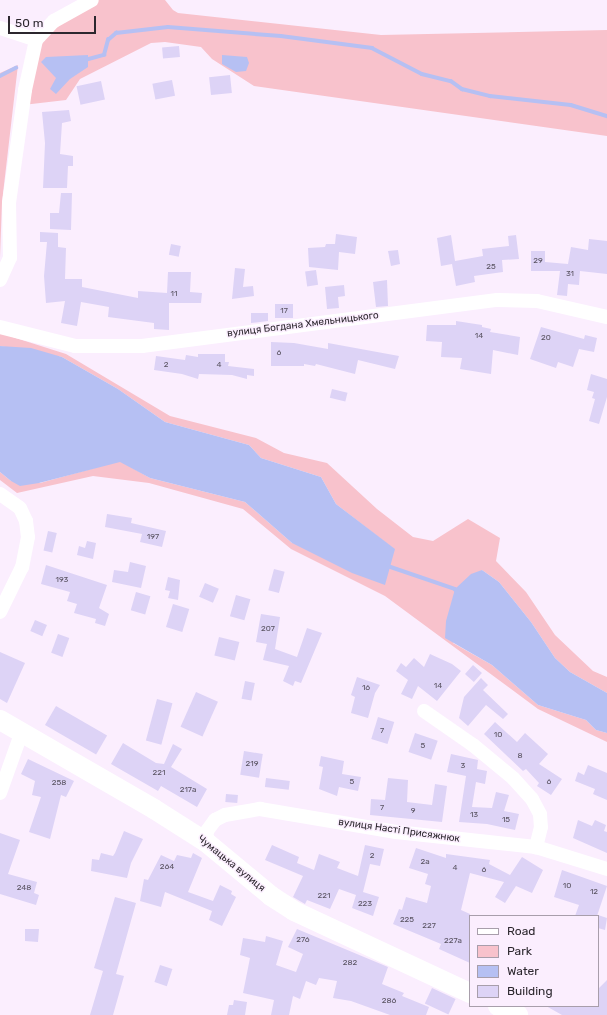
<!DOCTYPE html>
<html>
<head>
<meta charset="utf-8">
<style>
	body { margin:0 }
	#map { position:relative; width:607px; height:1015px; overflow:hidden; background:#fbeefe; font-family:Rubik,sans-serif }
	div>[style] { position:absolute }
	.green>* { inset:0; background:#f8c2cc }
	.water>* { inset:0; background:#b6c0f3 }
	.stream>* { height:3.5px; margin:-1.75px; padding:0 1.75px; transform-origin:1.75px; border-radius:1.75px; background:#b6c0f3 }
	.building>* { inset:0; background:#ddd3f6; transform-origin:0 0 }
	.street>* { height:14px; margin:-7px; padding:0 7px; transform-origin:7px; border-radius:7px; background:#fff }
	.secondary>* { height:20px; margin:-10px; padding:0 10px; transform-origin:10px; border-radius:10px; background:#fff }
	span { translate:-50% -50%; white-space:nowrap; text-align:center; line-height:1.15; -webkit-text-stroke:3px #fbeefe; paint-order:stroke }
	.number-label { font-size:8px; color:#585260 }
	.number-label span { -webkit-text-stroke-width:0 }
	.street-label { font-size:10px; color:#2c272e }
	.legend { position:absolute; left:469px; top:915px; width:130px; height:92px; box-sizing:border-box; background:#fbeefe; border:1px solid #a89eab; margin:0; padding:5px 7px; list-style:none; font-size:12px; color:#2c272e }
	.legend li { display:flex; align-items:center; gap:8px; height:20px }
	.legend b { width:20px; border:1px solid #a89eab }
	.scale { position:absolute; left:8px; top:16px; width:88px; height:18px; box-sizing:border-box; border:2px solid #2c272e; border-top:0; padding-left:5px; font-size:12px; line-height:14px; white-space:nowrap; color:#2c272e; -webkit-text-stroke:3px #fbeefe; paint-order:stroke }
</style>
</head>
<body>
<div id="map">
	<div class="green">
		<i style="clip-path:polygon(92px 0,165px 0,173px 10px,178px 13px,381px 35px,607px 30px,607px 136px,254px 86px,212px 59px,201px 47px,165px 42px,151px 43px,80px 79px,66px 100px,23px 105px,36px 40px)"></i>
		<i style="clip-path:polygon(18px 65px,2px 202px,0 258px,0 73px)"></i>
		<i style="clip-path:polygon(0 333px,66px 354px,170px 416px,256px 438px,284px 453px,327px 463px,377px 509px,413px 537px,433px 541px,468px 519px,500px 538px,496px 561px,526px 592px,555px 635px,593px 671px,607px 677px,607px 693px,570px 672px,555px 658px,531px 622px,499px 582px,482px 570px,453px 643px,492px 665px,538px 705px,586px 720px,596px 730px,607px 733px,607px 742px,538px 709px,385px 596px,291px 549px,243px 509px,149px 483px,93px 476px,17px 493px,0 480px,0 472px,11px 481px,40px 483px,120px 461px,150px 478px,245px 502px,292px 543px,394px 549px,336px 504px,321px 477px,261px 458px,249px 445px,165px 422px,118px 389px,62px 357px,0 346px)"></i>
	</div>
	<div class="water">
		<i style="clip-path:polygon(88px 55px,88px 67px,70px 79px,56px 94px,50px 89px,56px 78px,41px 62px,46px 57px)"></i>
		<i style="clip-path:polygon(222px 55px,247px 57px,249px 63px,246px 71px,236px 72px,222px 64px)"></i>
		<i style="clip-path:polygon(0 346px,31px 348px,62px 357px,118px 389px,165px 422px,249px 445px,261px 458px,321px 477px,336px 504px,395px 549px,385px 585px,352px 573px,292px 543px,245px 502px,150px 478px,120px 462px,39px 483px,20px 486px,11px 481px,0 472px)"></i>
		<i style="clip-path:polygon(482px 570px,499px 582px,531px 622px,555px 658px,570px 672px,607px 693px,607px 733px,596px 730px,586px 720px,538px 705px,492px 665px,445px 638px,446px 621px,455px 589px,471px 574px)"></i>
	</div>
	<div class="stream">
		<i style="left:85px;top:60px;width:20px;rotate:-15deg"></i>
		<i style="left:104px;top:55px;width:16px;rotate:-75deg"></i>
		<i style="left:108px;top:40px;width:11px;rotate:-41deg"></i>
		<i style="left:116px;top:33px;width:52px;rotate:-6.6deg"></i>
		<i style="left:168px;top:27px;width:113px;rotate:4.6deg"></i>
		<i style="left:281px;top:36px;width:92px;rotate:7.5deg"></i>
		<i style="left:372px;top:48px;width:56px;rotate:27.5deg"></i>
		<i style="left:422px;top:74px;width:30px;rotate:14deg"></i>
		<i style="left:451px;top:81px;width:14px;rotate:36deg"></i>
		<i style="left:462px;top:89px;width:29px;rotate:14deg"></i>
		<i style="left:490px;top:96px;width:81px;rotate:6.3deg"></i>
		<i style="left:571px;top:105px;width:38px;rotate:17deg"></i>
		<i style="left:0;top:76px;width:18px;rotate:-27deg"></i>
		<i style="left:388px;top:566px;width:71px;rotate:18.9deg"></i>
		<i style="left:455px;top:589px;width:5px;rotate:53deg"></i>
	</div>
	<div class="building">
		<i style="left:179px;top:46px;width:11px;height:17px;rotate:85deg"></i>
		<i style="left:230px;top:75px;width:18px;height:21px;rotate:84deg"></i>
		<i style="left:172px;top:80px;width:16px;height:20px;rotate:79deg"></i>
		<i style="left:101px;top:81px;width:19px;height:25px;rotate:78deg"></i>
		<i style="clip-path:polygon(69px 110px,71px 121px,62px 123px,60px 154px,73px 156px,73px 166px,68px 166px,67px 188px,43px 188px,45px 143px,42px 112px)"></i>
		<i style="clip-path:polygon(61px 193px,72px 193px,71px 230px,50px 229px,50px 213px,59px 213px)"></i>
		<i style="clip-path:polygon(40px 232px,58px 233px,58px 247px,66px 248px,65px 279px,82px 279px,82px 287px,138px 298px,138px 291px,167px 293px,168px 272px,191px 272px,190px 292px,202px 293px,201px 303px,169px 303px,169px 330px,154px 329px,154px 323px,108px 317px,109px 307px,81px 302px,77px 326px,61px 323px,65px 301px,46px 303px,44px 276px,47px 242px,40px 242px)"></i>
		<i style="clip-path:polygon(336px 234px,357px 237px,355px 254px,339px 252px,338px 270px,309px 267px,308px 248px,325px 247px,326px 244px,335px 244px)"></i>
		<i style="clip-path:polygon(451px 235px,455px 261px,483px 256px,482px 249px,509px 246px,508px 236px,516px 235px,519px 259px,502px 260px,503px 272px,474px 276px,475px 282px,456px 286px,452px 264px,441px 266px,437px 238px)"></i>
		<i style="clip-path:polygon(589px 239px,607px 241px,607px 274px,580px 271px,579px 285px,568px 284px,567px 296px,557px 295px,560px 271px,531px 271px,531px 251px,545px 251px,545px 262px,568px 264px,571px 247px,588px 250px)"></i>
		<i style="left:171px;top:244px;width:10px;height:11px;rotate:11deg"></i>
		<i style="clip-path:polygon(398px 250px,400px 264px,391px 266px,388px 251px)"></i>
		<i style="clip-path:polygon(235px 268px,245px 269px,243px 287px,253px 286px,254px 296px,232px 299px)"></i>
		<i style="left:316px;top:270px;width:15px;height:11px;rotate:82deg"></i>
		<i style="clip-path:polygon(387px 280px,388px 306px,376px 307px,373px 282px)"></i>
		<i style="clip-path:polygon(344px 285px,345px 296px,338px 297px,339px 308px,327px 309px,325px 287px)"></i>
		<i style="left:275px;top:304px;width:18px;height:14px"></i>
		<i style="clip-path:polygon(251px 313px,268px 313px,268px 321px,251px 323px)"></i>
		<i style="clip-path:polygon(456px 321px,482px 325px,482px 327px,491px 329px,490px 332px,520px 337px,518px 355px,493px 350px,491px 374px,460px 369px,462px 358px,441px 357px,442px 342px,426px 341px,427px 325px,456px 325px)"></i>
		<i style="clip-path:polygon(541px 327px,584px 339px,585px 335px,597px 338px,594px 352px,579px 349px,573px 367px,558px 362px,556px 368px,530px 359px)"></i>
		<i style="clip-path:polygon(271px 342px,294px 343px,328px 349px,328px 343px,399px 356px,395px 369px,358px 360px,355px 374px,316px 364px,315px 366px,304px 364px,304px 366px,271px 366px)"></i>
		<i style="clip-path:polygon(198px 354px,225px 354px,225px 362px,229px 362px,228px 366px,254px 369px,254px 376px,247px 375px,247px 379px,232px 375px,199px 374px,198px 379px,182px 374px,154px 370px,156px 356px,185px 360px,186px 355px,198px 357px)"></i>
		<i style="clip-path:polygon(591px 374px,607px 379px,607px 397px,599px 424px,589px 421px,595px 399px,592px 398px,594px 392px,587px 390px)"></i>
		<i style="left:332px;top:389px;width:16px;height:9px;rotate:14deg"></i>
		<i style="clip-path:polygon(107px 514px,132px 518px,131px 523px,166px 531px,162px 547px,140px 542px,142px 534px,105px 527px)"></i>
		<i style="left:48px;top:531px;width:9px;height:20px;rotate:13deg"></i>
		<i style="clip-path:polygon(87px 541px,96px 543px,93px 559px,77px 555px,79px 546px,85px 548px)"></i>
		<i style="clip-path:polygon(130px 562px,146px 566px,141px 588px,112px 582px,114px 570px,128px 572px)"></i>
		<i style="clip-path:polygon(46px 565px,107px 585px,99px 608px,109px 614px,105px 626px,95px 623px,96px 619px,74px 613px,77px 604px,67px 601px,70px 592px,41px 584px)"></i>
		<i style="left:274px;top:569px;width:11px;height:22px;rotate:15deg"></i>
		<i style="clip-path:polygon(168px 577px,180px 580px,178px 600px,168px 598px,170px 591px,165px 590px)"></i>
		<i style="left:205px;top:583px;width:15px;height:15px;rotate:23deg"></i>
		<i style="left:136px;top:592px;width:15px;height:19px;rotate:16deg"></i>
		<i style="left:236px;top:595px;width:15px;height:22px;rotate:16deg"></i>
		<i style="left:173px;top:604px;width:17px;height:24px;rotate:17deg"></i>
		<i style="clip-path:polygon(261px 614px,280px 617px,275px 649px,297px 657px,307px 628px,322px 633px,301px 683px,295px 681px,293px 686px,283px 681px,289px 666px,263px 660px,267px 644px,256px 642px)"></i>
		<i style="left:35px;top:620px;width:13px;height:12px;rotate:23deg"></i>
		<i style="left:58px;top:634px;width:12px;height:20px;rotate:20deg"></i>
		<i style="left:219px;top:637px;width:21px;height:19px;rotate:14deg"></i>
		<i style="clip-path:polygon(0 652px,25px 663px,7px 703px,0 699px)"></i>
		<i style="clip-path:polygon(430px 654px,452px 664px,461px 671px,437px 701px,418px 686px,412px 699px,401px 694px,408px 680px,396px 671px,401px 663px,406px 667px,414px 658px,424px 667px)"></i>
		<i style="left:473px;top:665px;width:12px;height:12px;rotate:42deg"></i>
		<i style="clip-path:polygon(357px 677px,380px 685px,375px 693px,368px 718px,351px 713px,355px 697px,351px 695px)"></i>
		<i style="clip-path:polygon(481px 678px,488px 685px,483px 690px,508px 714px,503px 719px,486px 705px,468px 726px,459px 718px,464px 697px)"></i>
		<i style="left:245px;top:681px;width:10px;height:18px;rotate:11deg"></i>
		<i style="left:196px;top:692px;width:24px;height:38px;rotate:24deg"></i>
		<i style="left:157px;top:699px;width:16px;height:43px;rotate:15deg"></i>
		<i style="left:56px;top:706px;width:59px;height:22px;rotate:30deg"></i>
		<i style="left:378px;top:717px;width:17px;height:23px;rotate:17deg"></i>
		<i style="clip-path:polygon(495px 722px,517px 742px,525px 733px,548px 754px,539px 764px,562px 779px,551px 795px,537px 786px,539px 783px,526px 769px,523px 771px,484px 734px)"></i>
		<i style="left:415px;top:733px;width:24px;height:20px;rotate:19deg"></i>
		<i style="clip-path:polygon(123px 743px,156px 763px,164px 764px,173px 744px,182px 749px,171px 767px,207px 789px,197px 807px,161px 786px,158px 791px,111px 764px)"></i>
		<i style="left:244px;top:751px;width:19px;height:24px;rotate:9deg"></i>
		<i style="clip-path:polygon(451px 754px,478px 760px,477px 769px,487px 771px,485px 784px,476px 782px,472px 807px,492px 808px,496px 792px,509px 795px,504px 811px,519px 814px,515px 830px,487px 824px,459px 822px,466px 776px,447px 772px)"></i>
		<i style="clip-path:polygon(321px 756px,344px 761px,342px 774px,361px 777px,358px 791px,339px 787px,337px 796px,319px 789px,323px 767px,319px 766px)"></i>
		<i style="clip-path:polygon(28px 759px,74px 781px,66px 797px,61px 795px,50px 839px,29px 832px,41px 797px,32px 795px,35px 781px,21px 774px)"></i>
		<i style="clip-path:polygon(588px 765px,607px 773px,607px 800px,593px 794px,595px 789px,575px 781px,578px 772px,584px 775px)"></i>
		<i style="left:266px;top:778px;width:24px;height:9px;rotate:7deg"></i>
		<i style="clip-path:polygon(388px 778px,408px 780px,407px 802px,432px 805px,435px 784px,447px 786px,442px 822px,370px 815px,371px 799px,385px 800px)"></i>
		<i style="left:226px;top:794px;width:12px;height:8px;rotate:5deg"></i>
		<i style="clip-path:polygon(578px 820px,592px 826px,595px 820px,606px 825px,604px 831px,607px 832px,607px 853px,573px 838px)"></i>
		<i style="clip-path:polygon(124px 831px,143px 839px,131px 863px,127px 878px,91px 871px,92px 859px,99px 860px,101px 853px,113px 856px,115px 853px)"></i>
		<i style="clip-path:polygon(0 833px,20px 840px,8px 874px,37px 882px,34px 893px,39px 895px,36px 905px,0 894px)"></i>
		<i style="clip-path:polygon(272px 845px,299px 857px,297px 863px,314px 870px,319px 854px,340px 862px,337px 868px,358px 876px,365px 845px,384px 849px,380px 866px,370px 864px,363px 892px,379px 897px,373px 916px,352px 908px,356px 895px,339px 889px,330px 909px,307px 900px,305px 904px,293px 897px,303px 876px,265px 860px)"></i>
		<i style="clip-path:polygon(416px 848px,446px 858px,446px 854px,490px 860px,489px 864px,510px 875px,522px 857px,543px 870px,532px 893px,516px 886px,505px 903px,495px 897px,504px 882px,470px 873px,461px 910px,470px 914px,470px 963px,439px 949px,441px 944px,393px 924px,399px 909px,402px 910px,406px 897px,427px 903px,431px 886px,425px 884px,428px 874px,409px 868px)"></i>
		<i style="clip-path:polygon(193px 853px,202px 858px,188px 892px,213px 901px,220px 885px,232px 891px,231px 894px,236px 897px,222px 926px,209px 920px,212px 911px,165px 892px,161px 907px,140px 901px,144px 879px,148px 880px,161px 855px,174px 861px,177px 855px,191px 858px)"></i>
		<i style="clip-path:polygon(562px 870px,607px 886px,597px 916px,575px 916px,579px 905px,554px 897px)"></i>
		<i style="clip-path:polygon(115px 897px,136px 903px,116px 974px,124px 976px,113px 1015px,90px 1015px,103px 971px,94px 968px)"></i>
		<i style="clip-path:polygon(598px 915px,607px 918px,605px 930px,598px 928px)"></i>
		<i style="clip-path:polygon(25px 929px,39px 929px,38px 942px,25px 941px)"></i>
		<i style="clip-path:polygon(297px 929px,388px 967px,382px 984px,404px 993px,402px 996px,429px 1007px,426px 1015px,390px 1015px,351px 1001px,333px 998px,337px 981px,319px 978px,316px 985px,306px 981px,300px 999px,293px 996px,289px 1015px,271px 1015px,274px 1000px,243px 993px,250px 958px,240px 955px,243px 938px,265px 942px,266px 936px,283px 941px,276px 965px,296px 972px,303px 954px,288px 947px)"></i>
		<i style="left:160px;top:965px;width:13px;height:18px;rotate:18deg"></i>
		<i style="clip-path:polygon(607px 980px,607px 1015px,562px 1015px,546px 1006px,598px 1006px,598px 989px)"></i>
		<i style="left:432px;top:988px;width:26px;height:17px;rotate:25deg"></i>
		<i style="clip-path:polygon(234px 1000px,247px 1002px,245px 1015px,227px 1015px,229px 1005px,233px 1005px)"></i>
	</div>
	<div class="street">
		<i style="left:0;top:28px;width:38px;rotate:18deg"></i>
		<i style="left:0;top:280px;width:24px;rotate:-66deg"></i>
		<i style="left:10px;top:258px;width:55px;rotate:-91deg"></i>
		<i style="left:9px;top:203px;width:114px;rotate:-81.9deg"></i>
		<i style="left:25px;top:90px;width:51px;rotate:-77.6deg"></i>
		<i style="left:36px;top:40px;width:26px;rotate:-47deg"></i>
		<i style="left:54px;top:21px;width:43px;rotate:-28.9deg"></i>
		<i style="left:0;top:327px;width:77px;rotate:14.2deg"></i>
		<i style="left:75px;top:346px;width:67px"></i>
		<i style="left:142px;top:346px;width:358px;rotate:-7.4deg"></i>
		<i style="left:497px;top:300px;width:40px;rotate:1.4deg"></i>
		<i style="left:537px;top:301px;width:72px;rotate:12.9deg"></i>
		<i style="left:0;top:494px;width:24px;rotate:35deg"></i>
		<i style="left:20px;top:508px;width:14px;rotate:65deg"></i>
		<i style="left:26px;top:521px;width:16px;rotate:83deg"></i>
		<i style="left:28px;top:537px;width:31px;rotate:101deg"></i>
		<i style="left:22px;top:567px;width:50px;rotate:116.1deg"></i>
		<i style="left:424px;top:711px;width:60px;rotate:34.8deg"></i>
		<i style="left:473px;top:745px;width:52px;rotate:39.5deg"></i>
		<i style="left:513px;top:778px;width:28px;rotate:48deg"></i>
		<i style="left:532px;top:799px;width:17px;rotate:62deg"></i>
		<i style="left:540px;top:814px;width:13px;rotate:86deg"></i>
		<i style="left:541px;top:827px;width:21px;rotate:104deg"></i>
		<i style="left:0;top:793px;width:63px;rotate:-70.4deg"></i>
		<i style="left:206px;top:842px;width:11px;rotate:-85deg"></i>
		<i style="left:207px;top:831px;width:14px;rotate:-54deg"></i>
		<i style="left:215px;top:820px;width:11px;rotate:-27deg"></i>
		<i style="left:225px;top:815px;width:36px;rotate:-10deg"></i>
		<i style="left:260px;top:809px;width:138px;rotate:9.6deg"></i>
		<i style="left:396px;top:832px;width:141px;rotate:6.1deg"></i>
		<i style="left:536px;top:847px;width:74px;rotate:17.2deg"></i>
	</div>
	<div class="secondary">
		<i style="left:0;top:720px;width:178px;rotate:30deg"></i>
		<i style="left:154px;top:809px;width:62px;rotate:32.4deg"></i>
		<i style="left:206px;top:842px;width:85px;rotate:39.7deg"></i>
		<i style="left:271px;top:896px;width:27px;rotate:33deg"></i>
		<i style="left:294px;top:911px;width:194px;rotate:25deg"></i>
		<i style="left:498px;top:1006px;width:22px;rotate:24deg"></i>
	</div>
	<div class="number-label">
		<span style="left:538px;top:261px">29</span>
		<span style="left:491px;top:267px">25</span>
		<span style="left:570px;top:274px">31</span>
		<span style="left:174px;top:294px">11</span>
		<span style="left:284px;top:311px">17</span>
		<span style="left:479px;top:336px">14</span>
		<span style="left:546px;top:338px">20</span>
		<span style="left:279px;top:353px">6</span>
		<span style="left:166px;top:365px">2</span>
		<span style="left:219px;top:365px">4</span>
		<span style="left:153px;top:537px">197</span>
		<span style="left:62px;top:580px">193</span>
		<span style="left:268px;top:629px">207</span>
		<span style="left:438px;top:686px">14</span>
		<span style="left:366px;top:688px">16</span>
		<span style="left:382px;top:731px">7</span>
		<span style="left:498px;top:735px">10</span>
		<span style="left:423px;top:746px">5</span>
		<span style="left:520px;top:756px">8</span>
		<span style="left:252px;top:764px">219</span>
		<span style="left:463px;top:766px">3</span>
		<span style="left:159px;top:773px">221</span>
		<span style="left:352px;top:782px">5</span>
		<span style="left:549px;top:782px">6</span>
		<span style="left:59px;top:783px">258</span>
		<span style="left:188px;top:790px">217а</span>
		<span style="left:382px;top:808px">7</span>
		<span style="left:413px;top:811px">9</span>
		<span style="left:474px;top:815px">13</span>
		<span style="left:506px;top:820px">15</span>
		<span style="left:372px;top:856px">2</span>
		<span style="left:425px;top:862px">2а</span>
		<span style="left:167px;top:867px">264</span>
		<span style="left:455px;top:868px">4</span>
		<span style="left:484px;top:870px">6</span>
		<span style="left:567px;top:886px">10</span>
		<span style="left:24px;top:888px">248</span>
		<span style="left:594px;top:892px">12</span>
		<span style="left:324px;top:896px">221</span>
		<span style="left:365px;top:904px">223</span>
		<span style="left:407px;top:920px">225</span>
		<span style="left:429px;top:926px">227</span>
		<span style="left:303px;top:940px">276</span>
		<span style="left:453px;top:941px">227а</span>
		<span style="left:350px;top:963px">282</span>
		<span style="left:389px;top:1001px">286</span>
	</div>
	<div class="street-label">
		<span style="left:303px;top:325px;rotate:-7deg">вулиця Богдана Хмельницького</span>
		<span style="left:399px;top:831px;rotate:8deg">вулиця Насті Присяжнюк</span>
		<span style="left:231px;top:864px;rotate:39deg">Чумацька вулиця</span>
	</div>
	<ul class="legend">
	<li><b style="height:5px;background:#fff"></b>Road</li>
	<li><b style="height:11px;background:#f8c2cc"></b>Park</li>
	<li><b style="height:11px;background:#b6c0f3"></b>Water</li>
	<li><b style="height:11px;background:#ddd3f6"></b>Building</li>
	</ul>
	<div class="scale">50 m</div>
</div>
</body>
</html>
